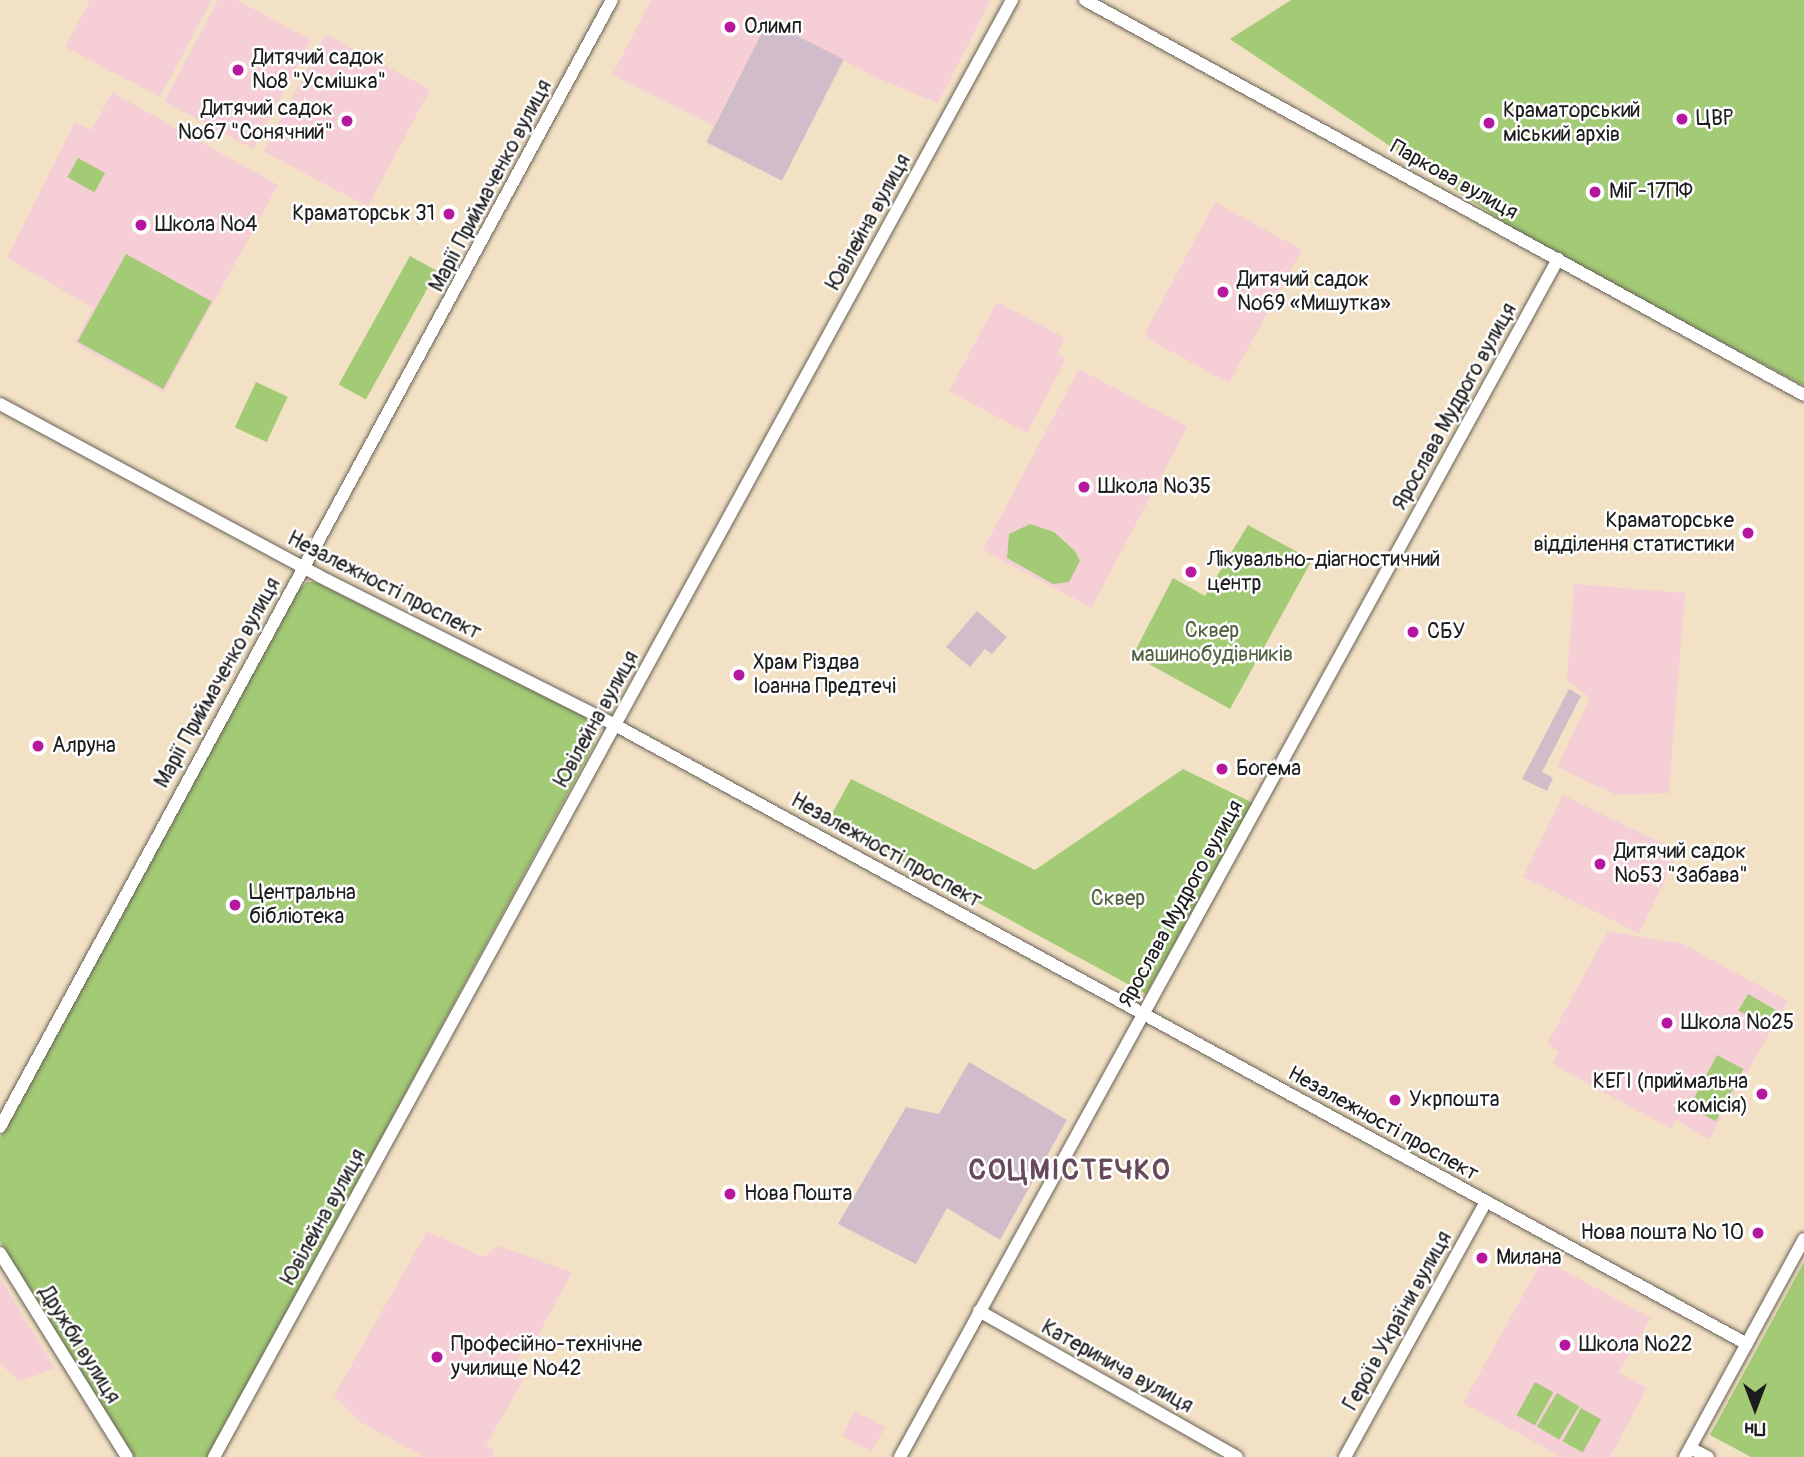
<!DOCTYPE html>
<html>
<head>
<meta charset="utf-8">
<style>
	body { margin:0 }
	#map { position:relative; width:1804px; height:1457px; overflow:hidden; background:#f3e1c5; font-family:Pangolin,sans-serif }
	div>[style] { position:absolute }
	.built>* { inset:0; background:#f6cfd6; transform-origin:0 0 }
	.industrial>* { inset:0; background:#d1bdc9; transform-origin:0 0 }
	.green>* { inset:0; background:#a3ca75; transform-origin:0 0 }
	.roads { filter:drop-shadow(0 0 2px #676157) drop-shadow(0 0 2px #676157) }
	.minor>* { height:12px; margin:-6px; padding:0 6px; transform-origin:6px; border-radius:6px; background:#fff }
	.dots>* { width:19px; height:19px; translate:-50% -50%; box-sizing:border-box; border:4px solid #fff; border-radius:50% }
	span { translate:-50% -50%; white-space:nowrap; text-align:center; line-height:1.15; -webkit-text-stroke:5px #fff; paint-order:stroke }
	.poi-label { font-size:21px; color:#1c1c1c }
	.left { translate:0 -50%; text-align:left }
	.right { translate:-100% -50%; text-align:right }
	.street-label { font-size:21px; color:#1c1c1c }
	.park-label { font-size:21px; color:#526240 }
	.district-label { font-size:28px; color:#664a59; font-weight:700; letter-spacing:2px }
	.north { position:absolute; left:1720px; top:1373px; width:70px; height:70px; -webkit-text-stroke:5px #fff; paint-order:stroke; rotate:180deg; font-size:19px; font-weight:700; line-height:28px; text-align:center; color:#1c1c1c }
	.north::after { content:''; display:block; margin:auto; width:24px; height:32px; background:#1c1c1c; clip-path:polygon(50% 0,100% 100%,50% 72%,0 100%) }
</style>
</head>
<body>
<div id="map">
	<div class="built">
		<i style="clip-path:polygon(90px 0,212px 0,160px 97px,65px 47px)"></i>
		<i style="clip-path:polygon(218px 0,237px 0,311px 40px,253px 149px,164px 101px)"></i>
		<i style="clip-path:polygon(651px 0,991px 0,938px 103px,879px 79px,768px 21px,714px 126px,612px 75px)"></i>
		<i style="left:326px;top:34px;width:118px;height:133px;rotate:28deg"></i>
		<i style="clip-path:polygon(112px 92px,278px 185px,164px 392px,74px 343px,93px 308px,7px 258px,75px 122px,92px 130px)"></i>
		<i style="clip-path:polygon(1215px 202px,1302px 250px,1229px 383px,1150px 340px,1145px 333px)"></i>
		<i style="clip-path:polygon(997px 302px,1065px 338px,1057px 353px,1066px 359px,1027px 433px,949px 391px)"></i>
		<i style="left:1079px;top:369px;width:123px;height:205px;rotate:28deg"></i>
		<i style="clip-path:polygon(1574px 584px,1685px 593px,1669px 793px,1616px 795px,1557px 767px,1590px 698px,1567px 680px)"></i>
		<i style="left:1563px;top:795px;width:129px;height:91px;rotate:26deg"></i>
		<i style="clip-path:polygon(1608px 931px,1683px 944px,1788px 1001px,1709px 1139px,1676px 1120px,1671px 1129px,1552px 1064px,1559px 1052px,1547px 1044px)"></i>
		<i style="clip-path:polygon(427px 1231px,483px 1257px,499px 1246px,572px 1272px,534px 1343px,528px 1340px,511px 1371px,524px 1379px,486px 1445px,495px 1451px,492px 1457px,424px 1457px,360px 1422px,334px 1396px)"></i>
		<i style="clip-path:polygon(1543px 1259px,1651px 1318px,1619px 1372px,1647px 1388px,1610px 1457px,1562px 1457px,1463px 1403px)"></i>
		<i style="clip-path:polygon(0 1278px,55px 1368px,20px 1381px,0 1364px)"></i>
		<i style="left:855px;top:1411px;width:34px;height:28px;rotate:28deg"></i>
	</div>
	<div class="industrial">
		<i style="left:768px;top:21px;width:85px;height:136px;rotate:27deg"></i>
		<i style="clip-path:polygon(977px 611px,1007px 637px,992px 654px,985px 649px,970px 667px,946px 647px)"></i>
		<i style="clip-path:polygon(1569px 689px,1581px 696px,1542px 772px,1553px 778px,1547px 791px,1522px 779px)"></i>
		<i style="clip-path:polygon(969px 1062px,1067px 1120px,1000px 1240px,947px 1208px,916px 1264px,838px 1224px,906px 1107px,939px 1114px)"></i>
	</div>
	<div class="green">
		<i style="clip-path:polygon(1291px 0,1804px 0,1804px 386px,1538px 245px,1230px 39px)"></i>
		<i style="left:78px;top:158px;width:31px;height:22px;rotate:29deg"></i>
		<i style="left:126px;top:254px;width:98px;height:100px;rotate:29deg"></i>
		<i style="left:410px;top:256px;width:31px;height:147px;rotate:29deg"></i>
		<i style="left:256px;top:382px;width:35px;height:50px;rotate:25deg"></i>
		<i style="clip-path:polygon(1030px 524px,1054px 532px,1075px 551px,1080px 561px,1069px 582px,1053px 584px,1007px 558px,1009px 534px)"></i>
		<i style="clip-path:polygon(1248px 525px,1312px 560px,1230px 709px,1133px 655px,1173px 578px,1205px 596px)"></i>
		<i style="clip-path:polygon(307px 582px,316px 582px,597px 723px,594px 745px,208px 1457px,133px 1457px,0 1242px,0 1138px,299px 589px)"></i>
		<i style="clip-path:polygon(1183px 769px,1253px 803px,1146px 994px,828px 821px,851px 779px,1035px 870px)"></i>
		<i style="left:1748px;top:994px;width:34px;height:19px;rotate:30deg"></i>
		<i style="left:1717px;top:1055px;width:30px;height:59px;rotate:28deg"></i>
		<i style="clip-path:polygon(1804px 1262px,1804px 1457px,1751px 1457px,1710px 1435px)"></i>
		<i style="left:1535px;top:1382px;width:21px;height:38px;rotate:29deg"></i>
		<i style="left:1557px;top:1393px;width:26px;height:39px;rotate:31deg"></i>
		<i style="left:1581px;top:1408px;width:23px;height:38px;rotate:29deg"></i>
	</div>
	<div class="roads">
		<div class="minor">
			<i style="left:1085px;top:0;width:820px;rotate:28.78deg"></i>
			<i style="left:0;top:404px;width:362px;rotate:28.3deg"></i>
			<i style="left:319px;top:576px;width:331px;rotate:26.7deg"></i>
			<i style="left:615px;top:725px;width:1290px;rotate:28.67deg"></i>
			<i style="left:0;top:1127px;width:1282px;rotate:-61.5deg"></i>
			<i style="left:0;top:1253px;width:240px;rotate:58.1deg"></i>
			<i style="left:979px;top:1311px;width:296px;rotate:29.5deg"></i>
			<i style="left:1690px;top:1448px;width:20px;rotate:27deg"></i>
			<i style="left:214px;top:1457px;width:1661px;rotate:-61.29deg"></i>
			<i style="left:900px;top:1457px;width:1367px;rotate:-61.22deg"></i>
			<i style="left:1345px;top:1457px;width:290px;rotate:-61.1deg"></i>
			<i style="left:1685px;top:1457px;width:248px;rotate:-61.4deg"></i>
		</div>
	</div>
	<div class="dots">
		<i style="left:730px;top:27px;background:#b5179e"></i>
		<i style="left:238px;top:70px;background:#b5179e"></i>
		<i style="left:1682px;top:119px;background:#b5179e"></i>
		<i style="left:347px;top:121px;background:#b5179e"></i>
		<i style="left:1489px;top:123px;background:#b5179e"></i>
		<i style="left:1595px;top:192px;background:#b5179e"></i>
		<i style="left:449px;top:214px;background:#b5179e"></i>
		<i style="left:141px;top:225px;background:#b5179e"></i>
		<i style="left:1223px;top:292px;background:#b5179e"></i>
		<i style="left:1084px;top:487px;background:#b5179e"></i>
		<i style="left:1748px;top:533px;background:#b5179e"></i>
		<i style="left:1191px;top:572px;background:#b5179e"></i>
		<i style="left:1413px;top:632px;background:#b5179e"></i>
		<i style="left:739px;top:675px;background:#b5179e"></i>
		<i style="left:38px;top:746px;background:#b5179e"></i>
		<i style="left:1222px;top:769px;background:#b5179e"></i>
		<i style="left:1600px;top:864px;background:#b5179e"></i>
		<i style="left:235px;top:905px;background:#b5179e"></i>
		<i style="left:1667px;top:1023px;background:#b5179e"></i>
		<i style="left:1762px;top:1094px;background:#b5179e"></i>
		<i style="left:1395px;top:1100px;background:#b5179e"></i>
		<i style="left:730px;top:1194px;background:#b5179e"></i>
		<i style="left:1758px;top:1233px;background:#b5179e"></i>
		<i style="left:1482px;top:1258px;background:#b5179e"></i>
		<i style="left:1565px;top:1345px;background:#b5179e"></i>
		<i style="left:437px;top:1357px;background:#b5179e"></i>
	</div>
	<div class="poi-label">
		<span class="left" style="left:744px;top:27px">Олимп</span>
		<span class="left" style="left:252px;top:70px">Дитячий садок<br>№8 "Усмішка"</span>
		<span class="right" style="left:333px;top:121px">Дитячий садок<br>№67 "Сонячний"</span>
		<span class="left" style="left:1503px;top:123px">Краматорський<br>міський архів</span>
		<span class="left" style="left:1696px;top:119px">ЦВР</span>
		<span class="left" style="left:1609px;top:192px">МіГ-17ПФ</span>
		<span class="right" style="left:435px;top:214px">Краматорськ 31</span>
		<span class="left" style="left:155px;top:225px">Школа №4</span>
		<span class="left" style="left:1237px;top:292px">Дитячий садок<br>№69 «Мишутка»</span>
		<span class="left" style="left:1098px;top:487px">Школа №35</span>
		<span class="right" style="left:1734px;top:533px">Краматорське<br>відділення статистики</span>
		<span class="left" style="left:1207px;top:572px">Лікувально-діагностичний<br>центр</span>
		<span class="left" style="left:1427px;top:632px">СБУ</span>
		<span class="left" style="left:753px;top:675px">Храм Різдва<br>Іоанна Предтечі</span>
		<span class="left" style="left:52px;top:746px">Алруна</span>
		<span class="left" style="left:1236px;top:769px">Богема</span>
		<span class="left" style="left:1614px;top:864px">Дитячий садок<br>№53 "Забава"</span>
		<span class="left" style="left:249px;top:905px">Центральна<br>бібліотека</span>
		<span class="left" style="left:1681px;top:1023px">Школа №25</span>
		<span class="right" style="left:1748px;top:1094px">КЕГІ (приймальна<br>комісія)</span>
		<span class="left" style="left:1409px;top:1100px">Укрпошта</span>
		<span class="left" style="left:744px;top:1194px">Нова Пошта</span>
		<span class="right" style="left:1744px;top:1233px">Нова пошта № 10</span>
		<span class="left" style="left:1496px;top:1258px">Милана</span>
		<span class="left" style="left:451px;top:1357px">Професійно-технічне<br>училище №42</span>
		<span class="left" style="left:1579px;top:1345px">Школа №22</span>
	</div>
	<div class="street-label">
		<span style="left:1454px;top:180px;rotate:29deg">Паркова вулиця</span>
		<span style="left:491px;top:186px;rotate:-62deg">Марії Приймаченко вулиця</span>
		<span style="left:869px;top:222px;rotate:-61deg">Ювілейна вулиця</span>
		<span style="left:1455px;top:407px;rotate:-61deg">Ярослава Мудрого вулиця</span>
		<span style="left:384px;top:586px;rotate:27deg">Незалежності проспект</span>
		<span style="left:218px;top:683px;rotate:-61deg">Марії Приймаченко вулиця</span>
		<span style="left:597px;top:719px;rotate:-61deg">Ювілейна вулиця</span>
		<span style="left:886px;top:851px;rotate:29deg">Незалежності проспект</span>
		<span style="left:1181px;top:904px;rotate:-61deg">Ярослава Мудрого вулиця</span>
		<span style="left:1383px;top:1124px;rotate:29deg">Незалежності проспект</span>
		<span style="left:324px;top:1217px;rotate:-61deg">Ювілейна вулиця</span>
		<span style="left:1398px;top:1321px;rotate:-61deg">Героїв України вулиця</span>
		<span style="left:79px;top:1345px;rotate:58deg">Дружби вулиця</span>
		<span style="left:1117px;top:1367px;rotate:29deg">Катеринича вулиця</span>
	</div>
	<div class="park-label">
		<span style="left:1212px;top:643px">Сквер<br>машинобудівників</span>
		<span style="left:1118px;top:899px">Сквер</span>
	</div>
	<div class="district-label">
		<span style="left:1070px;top:1171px">СОЦМІСТЕЧКО</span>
	</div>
	<div class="north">Пн</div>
</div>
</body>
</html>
